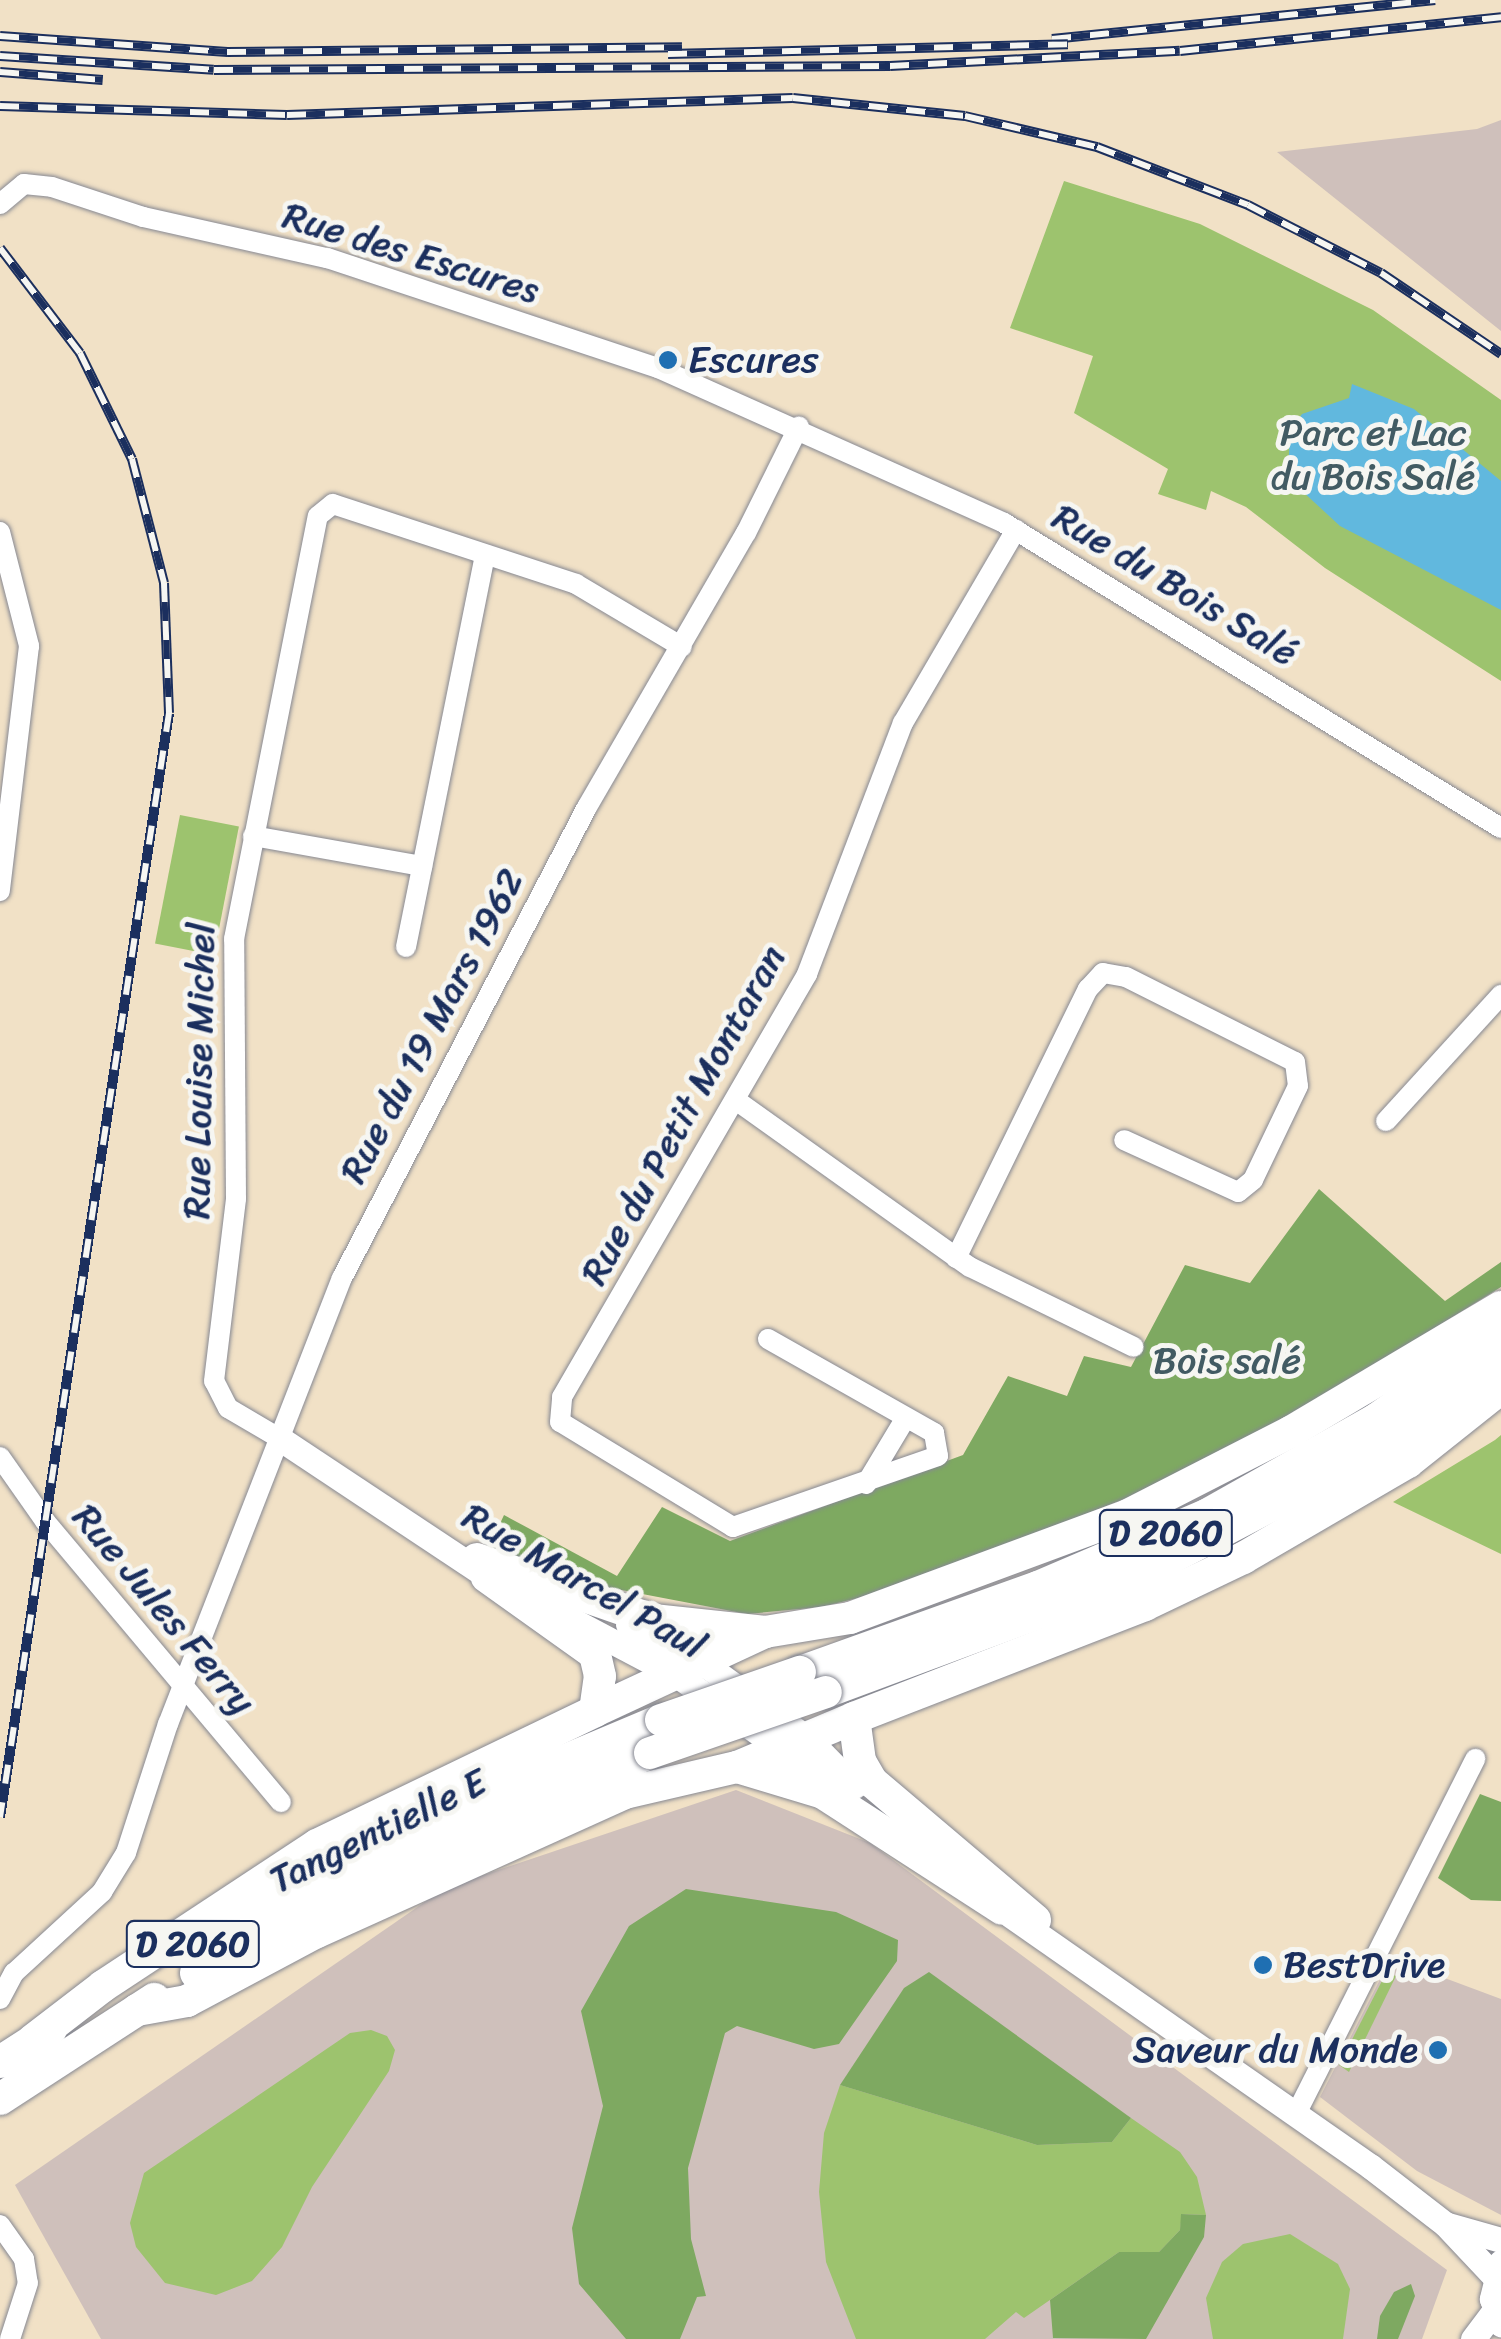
<!DOCTYPE html>
<html>
<head>
<meta charset="utf-8">
<style>
	body { margin:0 }
	#map { position:relative; width:1501px; height:2339px; overflow:hidden; background:#f1e1c6; font-family:Sriracha,sans-serif }
	div>[style] { position:absolute }
	.industrial>* { inset:0; background:#cfc0bb }
	.green>* { inset:0; background:#9dc36e; transform-origin:0 0 }
	.forest>* { inset:0; background:#7ea961 }
	.water>* { inset:0; background:#61b8de }
	.roads { filter:drop-shadow(0 0 2px #868892) drop-shadow(0 0 2px #868892) }
	.minor>* { height:20px; margin:-10px; padding:0 10px; transform-origin:10px; border-radius:10px; background:#fff }
	.tertiary>* { height:25px; margin:-12.5px; padding:0 12.5px; transform-origin:12.5px; border-radius:12.5px; background:#fff }
	.primary>* { height:32px; margin:-16px; padding:0 16px; transform-origin:16px; border-radius:16px; background:#fff }
	.rail>* { height:10px; margin-top:-5px; transform-origin:0; background:repeating-linear-gradient(90deg,#f6f6f2 0 19px,#1b2f5e 0 38px); box-sizing:border-box; border-block:2px solid #1b2f5e }
	.bridges { filter:drop-shadow(0 0 2px #868892) drop-shadow(0 0 2px #868892) }
	.primary-bridge>* { height:32px; margin:-16px; padding:0 16px; transform-origin:16px; border-radius:16px; background:#fff }
	.dots>* { width:28px; height:28px; translate:-50% -50%; box-sizing:border-box; border:5px solid #f6f6f2; border-radius:50% }
	span { translate:-50% -50%; white-space:nowrap; text-align:center; line-height:1.15; -webkit-text-stroke:10px #f6f6f2; paint-order:stroke }
	.shield-label span { padding:2px 8px; background:#f6f6f2; border:2px solid; border-radius:8px; -webkit-text-stroke-width:0 }
	.shield-label { font-size:35px; color:#1b2f5e; font-weight:700 }
	.street-label { font-size:38px; color:#1b2f5e }
	.poi-label { font-size:38px; color:#1b2f5e }
	.left { translate:0 -50%; text-align:left }
	.right { translate:-100% -50%; text-align:right }
	.park-label { font-size:38px; color:#425b63 }
</style>
</head>
<body>
<div id="map">
	<div class="industrial">
		<i style="clip-path:polygon(1501px 120px,1501px 331px,1277px 152px,1477px 129px)"></i>
		<i style="clip-path:polygon(736px 1790px,870px 1843px,1447px 2270px,1422px 2339px,101px 2339px,15px 2185px,445px 1888px)"></i>
		<i style="clip-path:polygon(1391px 1958px,1501px 1999px,1501px 2215px,1417px 2171px,1320px 2097px)"></i>
	</div>
	<div class="green">
		<i style="clip-path:polygon(1064px 181px,1200px 224px,1373px 310px,1501px 400px,1501px 681px,1325px 568px,1246px 507px,1211px 491px,1206px 510px,1158px 494px,1168px 469px,1074px 413px,1093px 356px,1010px 328px)"></i>
		<i style="left:180px;top:815px;width:60px;height:131px;rotate:11deg"></i>
		<i style="clip-path:polygon(1501px 1435px,1501px 1554px,1393px 1502px,1495px 1440px)"></i>
		<i style="clip-path:polygon(1386px 1973px,1396px 1976px,1349px 2072px,1339px 2065px)"></i>
		<i style="clip-path:polygon(371px 2030px,387px 2036px,395px 2050px,389px 2071px,312px 2187px,282px 2247px,252px 2281px,216px 2295px,165px 2283px,136px 2247px,130px 2223px,144px 2173px,350px 2033px)"></i>
		<i style="clip-path:polygon(840px 2085px,1037px 2145px,1112px 2142px,1131px 2118px,1180px 2152px,1197px 2177px,1206px 2215px,1182px 2214px,1180px 2230px,1159px 2252px,1119px 2252px,1024px 2318px,1016px 2312px,985px 2339px,856px 2339px,826px 2262px,819px 2192px,824px 2133px)"></i>
		<i style="clip-path:polygon(1290px 2234px,1338px 2264px,1350px 2289px,1343px 2339px,1213px 2339px,1206px 2298px,1222px 2262px,1243px 2244px)"></i>
	</div>
	<div class="forest">
		<i style="clip-path:polygon(1319px 1189px,1445px 1301px,1501px 1262px,1501px 1287px,1250px 1442px,1162px 1484px,899px 1588px,821px 1607px,747px 1614px,590px 1584px,489px 1547px,504px 1515px,617px 1576px,662px 1507px,730px 1541px,963px 1455px,1008px 1376px,1067px 1396px,1084px 1356px,1131px 1367px,1185px 1265px,1250px 1283px)"></i>
		<i style="clip-path:polygon(1480px 1794px,1501px 1802px,1501px 1901px,1471px 1900px,1438px 1878px)"></i>
		<i style="clip-path:polygon(686px 1889px,836px 1912px,898px 1940px,897px 1961px,839px 2044px,814px 2049px,737px 2026px,725px 2033px,688px 2168px,691px 2239px,706px 2296px,697px 2297px,680px 2339px,626px 2339px,579px 2284px,572px 2228px,603px 2106px,581px 2011px,629px 1926px)"></i>
		<i style="clip-path:polygon(929px 1972px,1131px 2118px,1112px 2142px,1037px 2145px,840px 2085px,904px 1988px)"></i>
		<i style="clip-path:polygon(1181px 2214px,1206px 2215px,1204px 2237px,1146px 2339px,1053px 2338px,1050px 2300px,1119px 2252px,1159px 2252px,1180px 2230px)"></i>
		<i style="clip-path:polygon(1411px 2284px,1415px 2296px,1398px 2339px,1377px 2339px,1380px 2316px,1394px 2292px)"></i>
	</div>
	<div class="water">
		<i style="clip-path:polygon(1352px 384px,1414px 409px,1501px 481px,1501px 610px,1340px 526px,1288px 478px,1290px 430px,1302px 414px,1349px 398px)"></i>
	</div>
	<div class="roads">
		<div class="minor">
			<i style="left:0;top:204px;width:31px;rotate:-40deg"></i>
			<i style="left:24px;top:184px;width:28px;rotate:6deg"></i>
			<i style="left:52px;top:187px;width:96px;rotate:18.2deg"></i>
			<i style="left:143px;top:217px;width:189px;rotate:12.6deg"></i>
			<i style="left:327px;top:258px;width:349px;rotate:18.4deg"></i>
			<i style="left:658px;top:368px;width:379px;rotate:24.1deg"></i>
			<i style="left:1004px;top:523px;width:583px;rotate:31.54deg"></i>
			<i style="left:0;top:532px;width:118px;rotate:75.7deg"></i>
			<i style="left:29px;top:646px;width:247px;rotate:96.8deg"></i>
			<i style="left:253px;top:836px;width:172px;rotate:10.1deg"></i>
			<i style="left:406px;top:947px;width:400px;rotate:-78.6deg"></i>
			<i style="left:737px;top:1101px;width:286px;rotate:35.5deg"></i>
			<i style="left:970px;top:1267px;width:182px;rotate:26deg"></i>
			<i style="left:1386px;top:1121px;width:171px;rotate:-47.6deg"></i>
			<i style="left:956px;top:1258px;width:300px;rotate:-63.9deg"></i>
			<i style="left:1088px;top:989px;width:22px;rotate:-47deg"></i>
			<i style="left:1103px;top:973px;width:23px;rotate:10deg"></i>
			<i style="left:1126px;top:977px;width:189px;rotate:26.7deg"></i>
			<i style="left:1295px;top:1062px;width:24px;rotate:83deg"></i>
			<i style="left:1298px;top:1086px;width:104px;rotate:115.6deg"></i>
			<i style="left:1253px;top:1180px;width:19px;rotate:141deg"></i>
			<i style="left:1238px;top:1192px;width:125px;rotate:-155.5deg"></i>
			<i style="left:768px;top:1339px;width:191px;rotate:29.5deg"></i>
			<i style="left:934px;top:1433px;width:23px;rotate:80deg"></i>
			<i style="left:938px;top:1456px;width:217px;rotate:160.9deg"></i>
			<i style="left:733px;top:1527px;width:202px;rotate:-148.7deg"></i>
			<i style="left:560px;top:1422px;width:25px;rotate:-85deg"></i>
			<i style="left:562px;top:1397px;width:489px;rotate:-59.9deg"></i>
			<i style="left:807px;top:974px;width:269px;rotate:-69.1deg"></i>
			<i style="left:903px;top:723px;width:224px;rotate:-59.7deg"></i>
			<i style="left:279px;top:1438px;width:59px;rotate:-149.5deg"></i>
			<i style="left:228px;top:1408px;width:30px;rotate:-117deg"></i>
			<i style="left:214px;top:1381px;width:183px;rotate:-83.1deg"></i>
			<i style="left:236px;top:1199px;width:260px;rotate:-90.4deg"></i>
			<i style="left:234px;top:939px;width:431px;rotate:-78.8deg"></i>
			<i style="left:318px;top:516px;width:19px;rotate:-39deg"></i>
			<i style="left:333px;top:504px;width:256px;rotate:18.2deg"></i>
			<i style="left:576px;top:584px;width:123px;rotate:30.7deg"></i>
			<i style="left:0;top:1457px;width:78px;rotate:54.9deg"></i>
			<i style="left:45px;top:1521px;width:367px;rotate:50deg"></i>
			<i style="left:866px;top:1484px;width:76px;rotate:-59deg"></i>
			<i style="left:0;top:1999px;width:30px;rotate:-62deg"></i>
			<i style="left:14px;top:1973px;width:120px;rotate:-42.6deg"></i>
			<i style="left:102px;top:1892px;width:46px;rotate:-58.4deg"></i>
			<i style="left:126px;top:1853px;width:136px;rotate:-72deg"></i>
			<i style="left:168px;top:1724px;width:479px;rotate:-68.7deg"></i>
			<i style="left:342px;top:1278px;width:531px;rotate:-62.52deg"></i>
			<i style="left:587px;top:807px;width:317px;rotate:-59.9deg"></i>
			<i style="left:746px;top:533px;width:119px;rotate:-63.6deg"></i>
			<i style="left:1296px;top:2114px;width:398px;rotate:-63.2deg"></i>
			<i style="left:0;top:2225px;width:42px;rotate:54.8deg"></i>
			<i style="left:24px;top:2259px;width:24px;rotate:81deg"></i>
			<i style="left:28px;top:2283px;width:59px;rotate:107.8deg"></i>
		</div>
		<div class="tertiary">
			<i style="left:279px;top:1438px;width:255px;rotate:33.6deg"></i>
			<i style="left:549px;top:1608px;width:146px;rotate:27.8deg"></i>
			<i style="left:678px;top:1676px;width:204px;rotate:35.2deg"></i>
			<i style="left:628px;top:1624px;width:85px;rotate:27.5deg"></i>
			<i style="left:703px;top:1663px;width:130px;rotate:35.9deg"></i>
			<i style="left:808px;top:1739px;width:66px;rotate:45.6deg"></i>
			<i style="left:1010px;top:1915px;width:439px;rotate:34.9deg"></i>
			<i style="left:1370px;top:2166px;width:95px;rotate:37.7deg"></i>
			<i style="left:1445px;top:2224px;width:71px;rotate:46.7deg"></i>
			<i style="left:1448px;top:2225px;width:55px;rotate:15.8deg"></i>
			<i style="left:1501px;top:2262px;width:38px;rotate:104deg"></i>
			<i style="left:1492px;top:2299px;width:27px;rotate:70deg"></i>
			<i style="left:1473px;top:2339px;width:36px;rotate:-53deg"></i>
		</div>
		<div class="primary">
			<i style="left:477px;top:1559px;width:186px;rotate:19.1deg"></i>
			<i style="left:653px;top:1620px;width:113px;rotate:6.1deg"></i>
			<i style="left:765px;top:1632px;width:86px;rotate:-9.4deg"></i>
			<i style="left:850px;top:1618px;width:296px;rotate:-20.3deg"></i>
			<i style="left:1128px;top:1515px;width:184px;rotate:-27.1deg"></i>
			<i style="left:1292px;top:1431px;width:243px;rotate:-30.7deg"></i>
			<i style="left:800px;top:1672px;width:253px;rotate:-19.7deg"></i>
			<i style="left:1038px;top:1587px;width:185px;rotate:-23.2deg"></i>
			<i style="left:1208px;top:1514px;width:192px;rotate:-29.4deg"></i>
			<i style="left:1375px;top:1420px;width:154px;rotate:-35.2deg"></i>
			<i style="left:826px;top:1692px;width:330px;rotate:-20.4deg"></i>
			<i style="left:1135px;top:1577px;width:254px;rotate:-27.7deg"></i>
			<i style="left:1360px;top:1459px;width:170px;rotate:-34deg"></i>
			<i style="left:595px;top:1711px;width:187px;rotate:-24.9deg"></i>
			<i style="left:737px;top:1767px;width:127px;rotate:-22.7deg"></i>
			<i style="left:243px;top:1915px;width:216px;rotate:-27.5deg"></i>
			<i style="left:435px;top:1815px;width:245px;rotate:-22.8deg"></i>
			<i style="left:1035px;top:1920px;width:214px;rotate:-139.7deg"></i>
			<i style="left:872px;top:1782px;width:24px;rotate:-120deg"></i>
			<i style="left:860px;top:1761px;width:43px;rotate:-97.9deg"></i>
			<i style="left:854px;top:1718px;width:312px;rotate:-21.2deg"></i>
			<i style="left:1145px;top:1605px;width:109px;rotate:-25.6deg"></i>
			<i style="left:1243px;top:1558px;width:191px;rotate:-30.2deg"></i>
			<i style="left:1408px;top:1462px;width:119px;rotate:-38.5deg"></i>
			<i style="left:196px;top:1973px;width:200px;rotate:-29.6deg"></i>
			<i style="left:370px;top:1874px;width:305px;rotate:-23.4deg"></i>
			<i style="left:137px;top:2010px;width:51px;rotate:-10.2deg"></i>
			<i style="left:187px;top:2001px;width:147px;rotate:-28deg"></i>
			<i style="left:317px;top:1932px;width:338px;rotate:-24.3deg"></i>
			<i style="left:625px;top:1793px;width:115px;rotate:-13.1deg"></i>
			<i style="left:737px;top:1767px;width:90px;rotate:16.8deg"></i>
			<i style="left:823px;top:1793px;width:213px;rotate:32.9deg"></i>
			<i style="left:33px;top:2040px;width:88px;rotate:-37.6deg"></i>
			<i style="left:103px;top:1986px;width:256px;rotate:-33.4deg"></i>
			<i style="left:317px;top:1845px;width:309px;rotate:-25.7deg"></i>
			<i style="left:595px;top:1711px;width:35px;rotate:-82deg"></i>
			<i style="left:600px;top:1676px;width:23px;rotate:-103deg"></i>
			<i style="left:595px;top:1654px;width:133px;rotate:-144.5deg"></i>
			<i style="left:0;top:2062px;width:61px;rotate:-32.9deg"></i>
			<i style="left:0;top:2099px;width:184px;rotate:-33deg"></i>
		</div>
	</div>
	<div class="rail">
		<i style="left:0;top:36px;width:228px;rotate:4deg"></i>
		<i style="left:227px;top:52px;width:455px;rotate:-0.6deg"></i>
		<i style="left:1052px;top:39px;width:385px;rotate:-5.8deg"></i>
		<i style="left:668px;top:54px;width:400px;rotate:-1.4deg"></i>
		<i style="left:0;top:56px;width:214px;rotate:3.7deg"></i>
		<i style="left:214px;top:70px;width:676px;rotate:-0.34deg"></i>
		<i style="left:890px;top:66px;width:290px;rotate:-3deg"></i>
		<i style="left:1180px;top:51px;width:323px;rotate:-6deg"></i>
		<i style="left:0;top:72px;width:103px;rotate:4.4deg"></i>
		<i style="left:0;top:106px;width:287px;rotate:1.8deg"></i>
		<i style="left:287px;top:115px;width:506px;rotate:-1.92deg"></i>
		<i style="left:793px;top:98px;width:173px;rotate:6deg"></i>
		<i style="left:965px;top:116px;width:136px;rotate:13.2deg"></i>
		<i style="left:1097px;top:147px;width:162px;rotate:21deg"></i>
		<i style="left:1248px;top:205px;width:149px;rotate:27.1deg"></i>
		<i style="left:1381px;top:273px;width:145px;rotate:34deg"></i>
		<i style="left:0;top:248px;width:132px;rotate:52.7deg"></i>
		<i style="left:80px;top:353px;width:118px;rotate:63.9deg"></i>
		<i style="left:132px;top:459px;width:128px;rotate:75.5deg"></i>
		<i style="left:164px;top:583px;width:130px;rotate:87.8deg"></i>
		<i style="left:169px;top:713px;width:1117px;rotate:98.7deg"></i>
	</div>
	<div class="bridges">
		<div class="primary-bridge">
			<i style="left:661px;top:1720px;width:147px;rotate:-19.1deg"></i>
			<i style="left:650px;top:1753px;width:186px;rotate:-19.1deg"></i>
		</div>
	</div>
	<div class="dots">
		<i style="left:668px;top:360px;background:#1f6fb2"></i>
		<i style="left:1263px;top:1965px;background:#1f6fb2"></i>
		<i style="left:1438px;top:2050px;background:#1f6fb2"></i>
	</div>
	<div class="shield-label">
		<span style="left:1166px;top:1533px">D 2060</span>
		<span style="left:193px;top:1944px">D 2060</span>
	</div>
	<div class="street-label">
		<span style="left:411px;top:253px;rotate:17deg">Rue des Escures</span>
		<span style="left:1175px;top:585px;rotate:31deg">Rue du Bois Salé</span>
		<span style="left:432px;top:1026px;rotate:-62deg">Rue du 19 Mars 1962</span>
		<span style="left:199px;top:1071px;rotate:-89deg">Rue Louise Michel</span>
		<span style="left:683px;top:1115px;rotate:-61deg">Rue du Petit Montaran</span>
		<span style="left:584px;top:1581px;rotate:30deg">Rue Marcel Paul</span>
		<span style="left:164px;top:1609px;rotate:50deg">Rue Jules Ferry</span>
		<span style="left:378px;top:1831px;rotate:-26deg">Tangentielle E</span>
	</div>
	<div class="poi-label">
		<span class="left" style="left:688px;top:360px">Escures</span>
		<span class="left" style="left:1283px;top:1965px">BestDrive</span>
		<span class="right" style="left:1418px;top:2050px">Saveur du Monde</span>
	</div>
	<div class="park-label">
		<span style="left:1373px;top:455px">Parc et Lac<br>du Bois Salé</span>
		<span style="left:1227px;top:1361px">Bois salé</span>
	</div>
</div>
</body>
</html>
